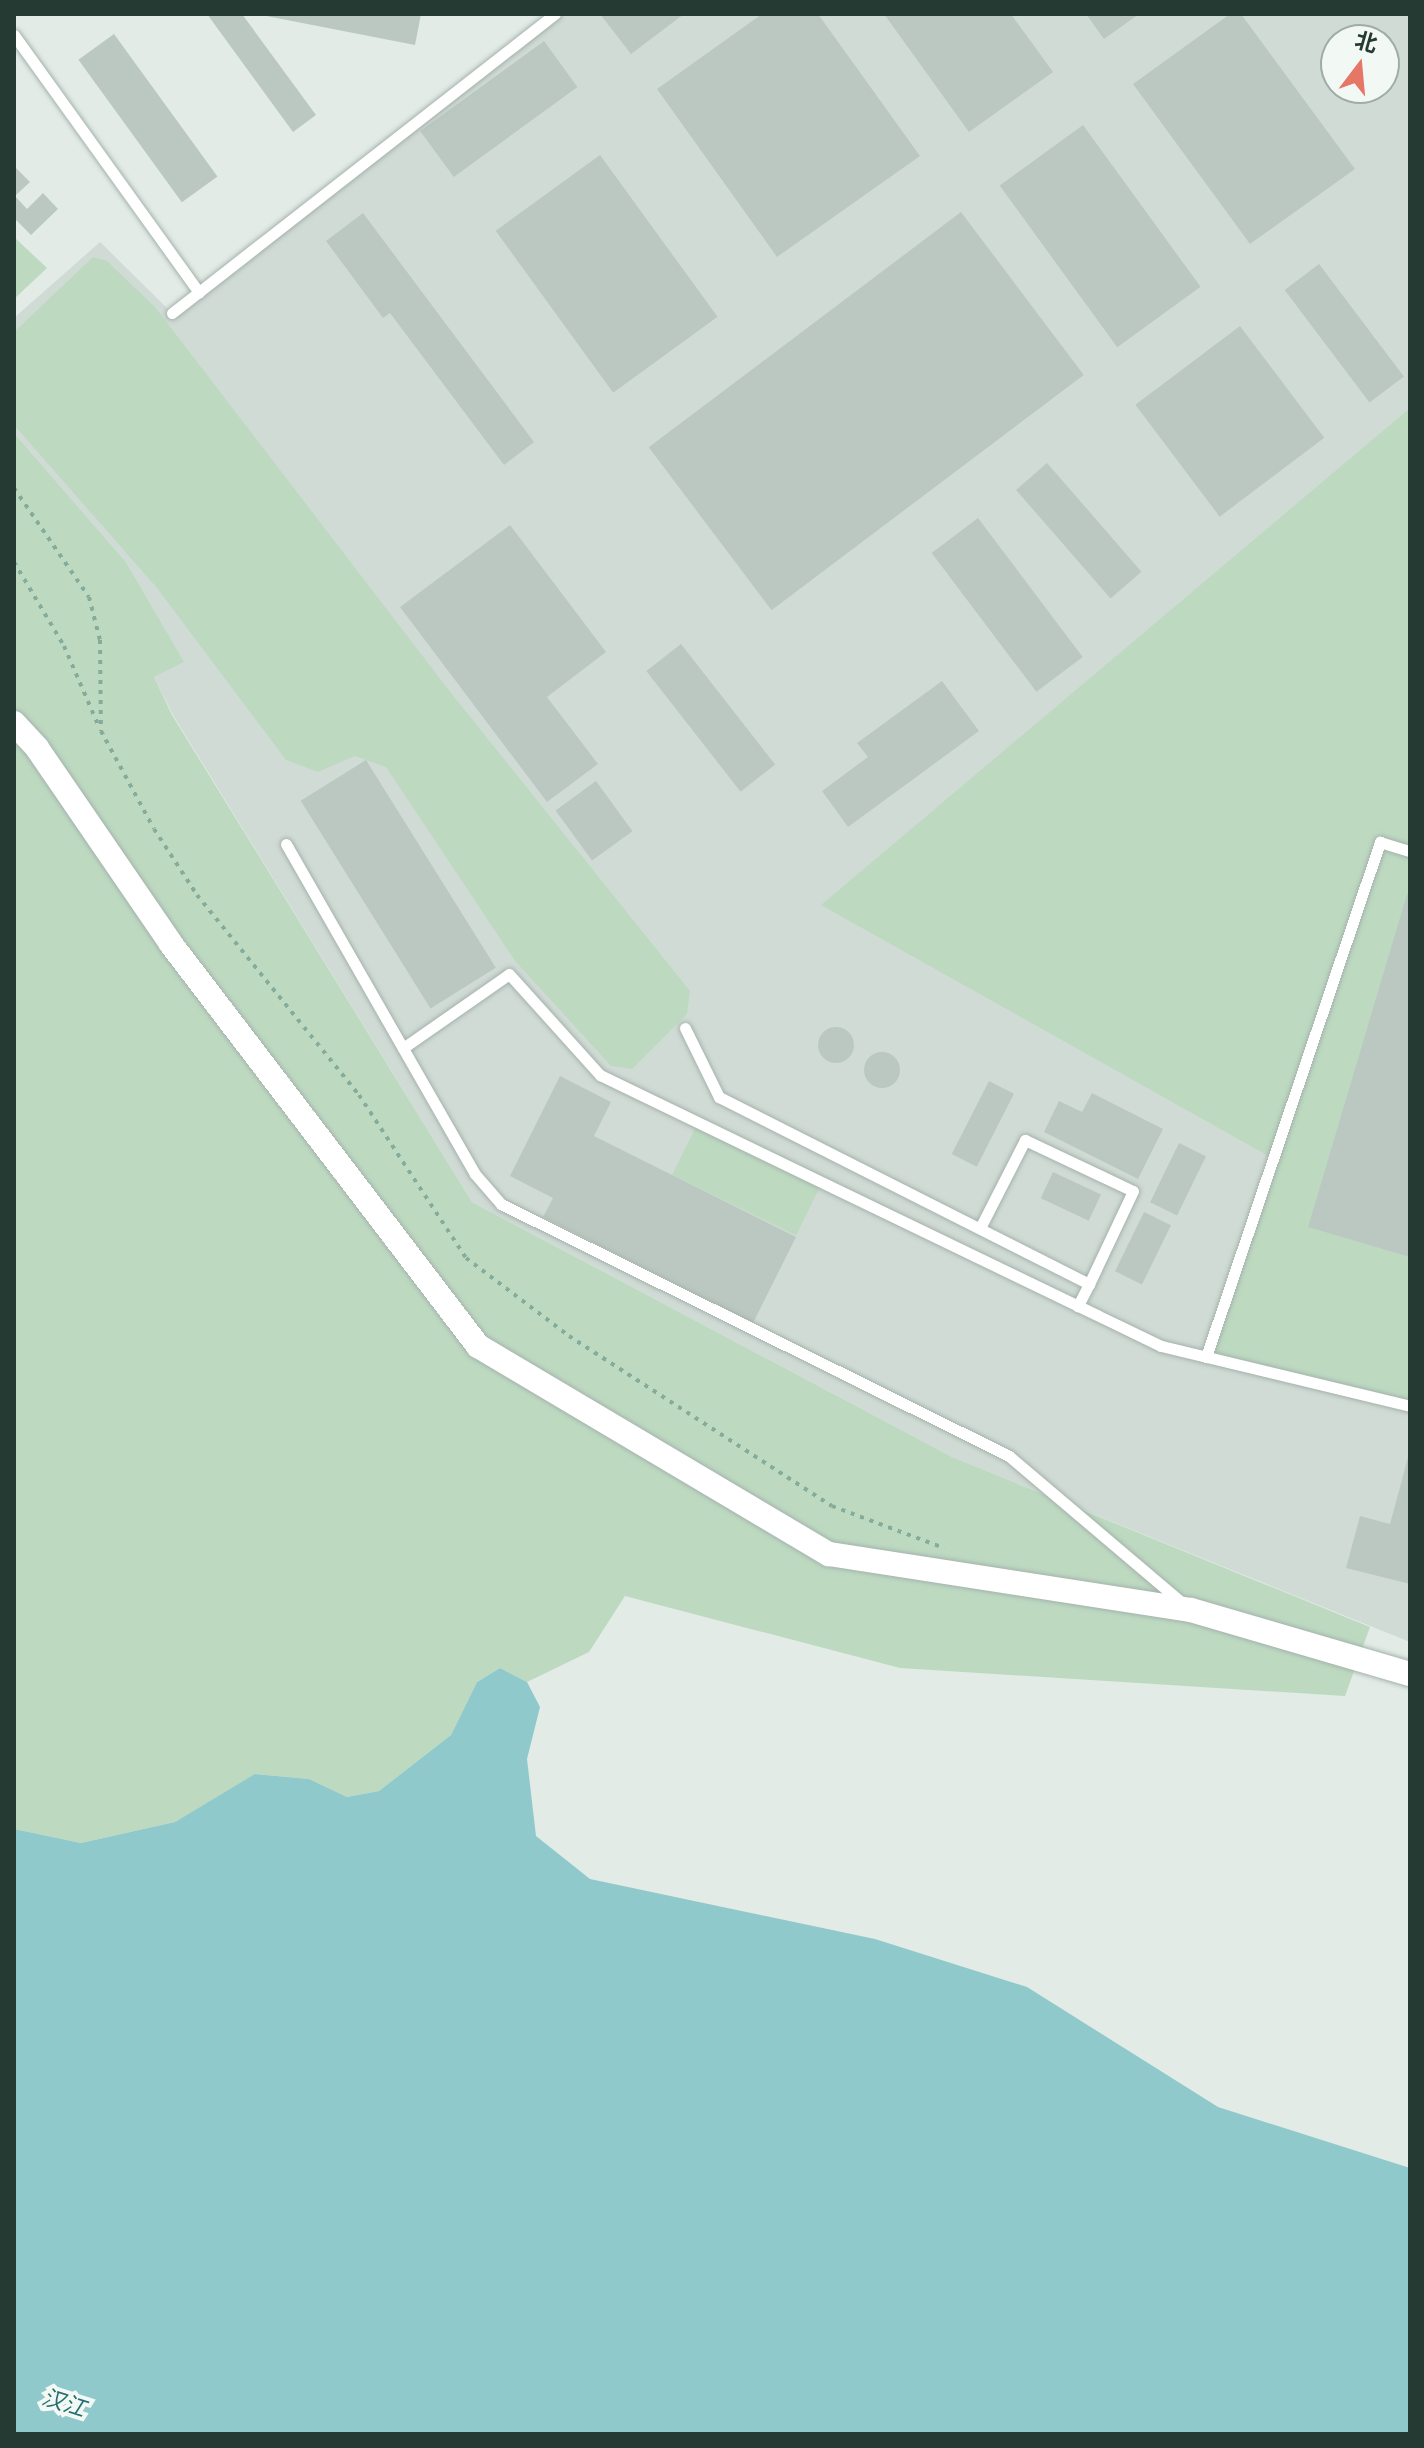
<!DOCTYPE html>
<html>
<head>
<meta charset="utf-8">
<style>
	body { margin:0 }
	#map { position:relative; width:1424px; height:2448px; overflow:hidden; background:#e2ebe6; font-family:Helvetica,"Noto Sans SC",sans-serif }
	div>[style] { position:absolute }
	.built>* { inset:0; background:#d0dbd5 }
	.green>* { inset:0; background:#bddac1; transform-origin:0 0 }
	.water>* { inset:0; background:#8fc9cb }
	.building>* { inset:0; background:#bbc8c2; transform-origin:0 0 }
	.round { border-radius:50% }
	.path>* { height:4px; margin-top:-2px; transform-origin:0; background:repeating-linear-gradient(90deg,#85ac9b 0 4px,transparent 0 10px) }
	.roads { filter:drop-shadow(0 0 2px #a5b2ac) drop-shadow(0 0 2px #a5b2ac) }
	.lane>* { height:11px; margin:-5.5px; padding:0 5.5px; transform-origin:5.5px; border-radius:5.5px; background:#fff }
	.secondary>* { height:24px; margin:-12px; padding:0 12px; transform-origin:12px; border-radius:12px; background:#fff }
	span { translate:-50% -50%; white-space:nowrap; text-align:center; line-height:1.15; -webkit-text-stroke:8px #f2f8f4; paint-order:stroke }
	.water-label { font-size:22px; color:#236d71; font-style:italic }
	.frame { position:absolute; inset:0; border:16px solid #243a32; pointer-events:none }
	.north { position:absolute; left:1320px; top:24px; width:80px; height:80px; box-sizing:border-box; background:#f2f8f4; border:2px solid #a0aca6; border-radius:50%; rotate:16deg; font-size:22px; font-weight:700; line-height:32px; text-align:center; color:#243a32 }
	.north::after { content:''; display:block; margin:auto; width:28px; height:36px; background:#e67665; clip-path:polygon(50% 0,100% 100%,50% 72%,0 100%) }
</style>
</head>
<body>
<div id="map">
	<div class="built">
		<i style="clip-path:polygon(evenodd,554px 14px,1410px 14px,1410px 1642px,952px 1457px,472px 1202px,173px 715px,154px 677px,183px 661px,126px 562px,14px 433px,14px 318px,100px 242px,172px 313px,554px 14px,1336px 40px,1384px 40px,1384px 88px,1336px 88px,1336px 40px)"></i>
	</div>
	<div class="green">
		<i style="clip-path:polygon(14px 237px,47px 268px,14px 299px)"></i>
		<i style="clip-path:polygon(93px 257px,107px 261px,155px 307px,451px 693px,690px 991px,687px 1014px,632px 1069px,611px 1066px,515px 961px,386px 767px,355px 756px,318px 772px,286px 760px,157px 588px,14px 425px,14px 332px)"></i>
		<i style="clip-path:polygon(1410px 408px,1410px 1406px,1206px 1357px,1272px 1158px,821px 905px)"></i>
		<i style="clip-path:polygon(14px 433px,126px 562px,184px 662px,154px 677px,172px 715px,472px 1202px,952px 1457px,1370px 1627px,1345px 1696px,900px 1668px,625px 1596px,589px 1652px,527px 1682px,500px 1668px,477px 1682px,451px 1735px,379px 1791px,347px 1797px,309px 1779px,256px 1774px,175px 1822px,81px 1843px,14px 1829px)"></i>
		<i style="left:698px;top:1122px;width:138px;height:59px;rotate:26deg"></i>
	</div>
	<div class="water">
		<i style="clip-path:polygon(500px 1668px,527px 1682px,540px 1707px,527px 1759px,536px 1836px,590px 1879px,875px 1939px,1027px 1987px,1218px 2107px,1410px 2168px,1410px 2434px,14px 2434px,14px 1829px,81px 1843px,175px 1822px,255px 1774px,309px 1779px,347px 1797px,379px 1791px,451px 1735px,477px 1682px)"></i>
	</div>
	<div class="building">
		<i style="clip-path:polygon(207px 14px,242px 14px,316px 115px,293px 132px)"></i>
		<i style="clip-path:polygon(256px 14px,421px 14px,415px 45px)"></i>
		<i style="clip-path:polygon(600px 14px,684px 14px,631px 54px)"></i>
		<i style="clip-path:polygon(762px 14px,818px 14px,920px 156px,777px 257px,657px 89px)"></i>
		<i style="clip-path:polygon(884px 14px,1011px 14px,1053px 72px,969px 132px)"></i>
		<i style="clip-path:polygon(1086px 14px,1139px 14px,1104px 39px)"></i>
		<i style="clip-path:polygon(1230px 14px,1241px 14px,1355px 169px,1250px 244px,1133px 84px)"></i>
		<i style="left:114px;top:34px;width:176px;height:44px;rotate:54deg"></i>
		<i style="left:544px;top:41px;width:57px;height:153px;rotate:54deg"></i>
		<i style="left:1083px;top:125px;width:200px;height:103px;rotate:54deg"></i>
		<i style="left:600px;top:155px;width:200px;height:129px;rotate:54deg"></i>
		<i style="clip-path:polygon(14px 166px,30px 182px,15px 196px,27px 209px,43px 193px,58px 209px,31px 235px,14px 218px)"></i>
		<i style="left:961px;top:212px;width:204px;height:391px;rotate:53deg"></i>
		<i style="clip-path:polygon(363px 213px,534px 442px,504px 465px,390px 313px,383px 318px,326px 241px)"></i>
		<i style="left:1319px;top:264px;width:141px;height:43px;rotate:53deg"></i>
		<i style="left:1240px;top:326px;width:140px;height:131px;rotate:53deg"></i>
		<i style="left:1047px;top:463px;width:144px;height:41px;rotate:49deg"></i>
		<i style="left:978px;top:518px;width:174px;height:58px;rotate:53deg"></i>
		<i style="clip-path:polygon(510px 525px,606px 652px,547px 697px,598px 764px,547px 802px,400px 607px)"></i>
		<i style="left:681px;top:644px;width:153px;height:44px;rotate:52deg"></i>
		<i style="clip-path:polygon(942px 681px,979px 731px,848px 827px,822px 791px,868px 757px,857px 743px)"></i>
		<i style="left:366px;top:760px;width:245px;height:77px;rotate:58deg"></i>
		<i style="left:596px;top:781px;width:62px;height:50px;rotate:54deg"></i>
		<i style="clip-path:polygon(1407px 894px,1410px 895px,1410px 1257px,1308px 1227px)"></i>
		<i class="round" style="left:818px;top:1027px;width:36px;height:36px"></i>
		<i class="round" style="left:864px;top:1052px;width:36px;height:36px"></i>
		<i style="clip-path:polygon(560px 1076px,611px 1102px,594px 1136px,796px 1237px,753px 1323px,543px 1217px,553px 1198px,510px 1176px)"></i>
		<i style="left:989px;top:1081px;width:28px;height:82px;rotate:27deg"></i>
		<i style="clip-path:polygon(1092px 1093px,1163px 1129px,1138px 1179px,1044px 1132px,1059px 1101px,1082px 1112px)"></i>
		<i style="left:1179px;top:1143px;width:30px;height:66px;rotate:26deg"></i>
		<i style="left:1053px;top:1172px;width:53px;height:29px;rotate:25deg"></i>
		<i style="left:1144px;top:1212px;width:30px;height:66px;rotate:26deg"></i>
		<i style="clip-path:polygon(1410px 1450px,1410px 1584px,1346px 1568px,1360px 1516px,1390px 1524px)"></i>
	</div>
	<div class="path">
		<i style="left:14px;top:488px;width:132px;rotate:55.5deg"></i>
		<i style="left:89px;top:597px;width:44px;rotate:75.7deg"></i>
		<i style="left:100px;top:640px;width:91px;rotate:89.4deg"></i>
		<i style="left:101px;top:731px;width:111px;rotate:61.6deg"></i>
		<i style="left:154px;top:829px;width:79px;rotate:56.9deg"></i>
		<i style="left:197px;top:895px;width:257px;rotate:51deg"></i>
		<i style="left:359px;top:1095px;width:195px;rotate:56.7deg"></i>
		<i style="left:466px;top:1258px;width:129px;rotate:37.1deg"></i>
		<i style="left:569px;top:1336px;width:313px;rotate:32.9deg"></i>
		<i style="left:832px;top:1506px;width:120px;rotate:20.6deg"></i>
		<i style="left:14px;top:562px;width:98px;rotate:59.2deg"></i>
		<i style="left:64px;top:646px;width:88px;rotate:66.6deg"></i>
	</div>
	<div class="roads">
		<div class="lane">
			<i style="left:14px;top:35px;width:317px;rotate:54.3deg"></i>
			<i style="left:172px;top:313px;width:486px;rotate:-38deg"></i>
			<i style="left:286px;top:844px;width:380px;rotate:60.2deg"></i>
			<i style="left:475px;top:1174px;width:40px;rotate:49deg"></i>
			<i style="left:501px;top:1204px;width:567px;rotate:26.38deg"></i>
			<i style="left:1009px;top:1456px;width:231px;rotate:40.3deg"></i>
			<i style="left:685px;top:1028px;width:77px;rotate:63.8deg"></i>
			<i style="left:719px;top:1097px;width:415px;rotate:26.8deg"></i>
			<i style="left:1089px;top:1284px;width:25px;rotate:117deg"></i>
			<i style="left:403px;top:1048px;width:129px;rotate:-34.9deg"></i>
			<i style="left:509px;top:974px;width:136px;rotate:48deg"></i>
			<i style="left:600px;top:1075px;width:623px;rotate:25.78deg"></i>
			<i style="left:1161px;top:1346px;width:256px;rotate:13.5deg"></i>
			<i style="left:980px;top:1228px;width:99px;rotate:-62.9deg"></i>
			<i style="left:1025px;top:1140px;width:119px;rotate:25.3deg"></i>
			<i style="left:1133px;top:1191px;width:103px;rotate:115.3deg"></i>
			<i style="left:1206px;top:1357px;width:544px;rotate:-71.33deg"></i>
			<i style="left:1380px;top:842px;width:31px;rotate:17deg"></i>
		</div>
		<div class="secondary">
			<i style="left:14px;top:723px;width:34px;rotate:47deg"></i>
			<i style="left:37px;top:748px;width:237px;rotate:55.6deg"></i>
			<i style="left:171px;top:944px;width:506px;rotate:52.63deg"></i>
			<i style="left:478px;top:1346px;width:408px;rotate:30.7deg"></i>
			<i style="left:829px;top:1554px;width:366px;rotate:8.8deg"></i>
			<i style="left:1191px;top:1610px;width:228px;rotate:16.3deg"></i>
		</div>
	</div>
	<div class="water-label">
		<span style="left:64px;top:2403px;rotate:18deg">汉江</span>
	</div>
	<div class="frame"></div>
	<div class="north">北</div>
</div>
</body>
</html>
